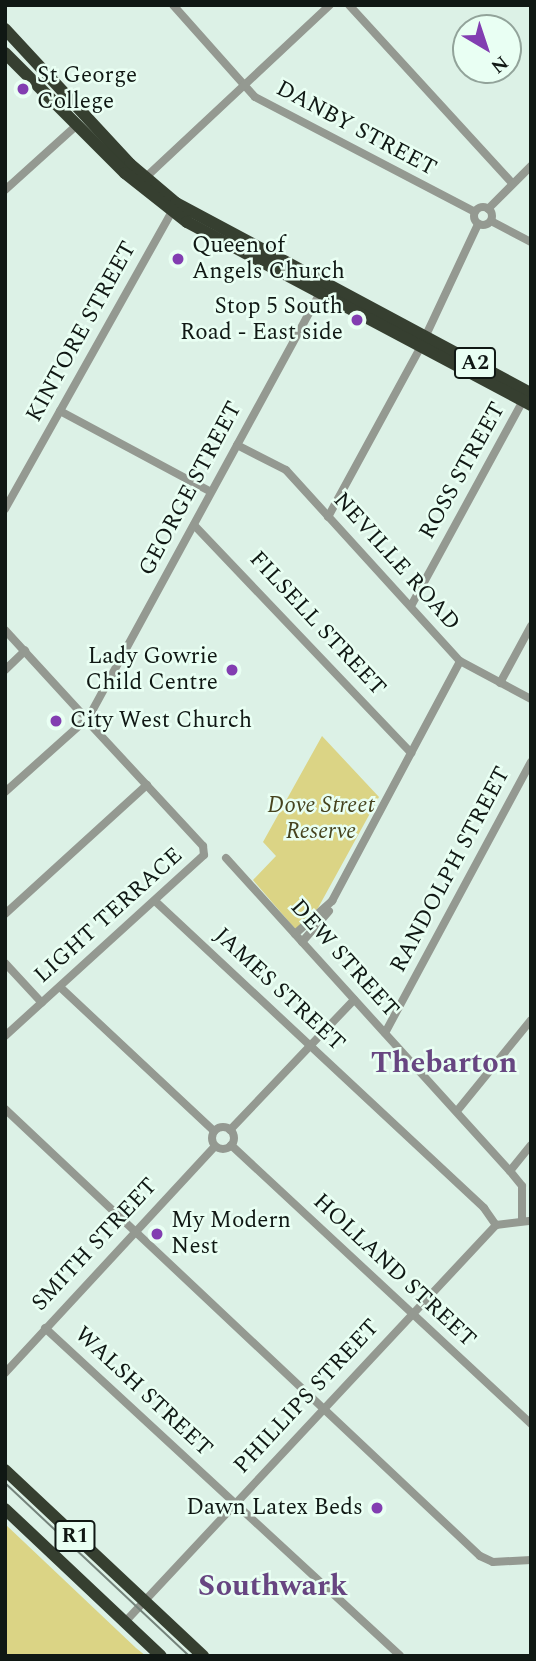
<!DOCTYPE html>
<html>
<head>
<meta charset="utf-8">
<style>
	body { margin:0 }
	#map { position:relative; width:536px; height:1661px; overflow:hidden; background:#dcf1e6; font-family:Spectral,serif }
	div>[style] { position:absolute }
	.green>* { inset:0; background:#dbd485 }
	.minor>* { height:8px; margin:-4px; padding:0 4px; transform-origin:4px; border-radius:4px; background:#949991 }
	.minor>.ring { margin:-4px; padding:0; box-sizing:content-box; background:none; border:8px solid #949991; border-radius:50% }
	.highway>* { height:12px; margin:-6px; padding:0 6px; transform-origin:6px; border-radius:6px; background:#363f30 }
	.tram>* { height:2px; margin:-1px; padding:0 1px; transform-origin:1px; border-radius:1px; background:#74837b }
	.dots>* { width:19px; height:19px; translate:-50% -50%; box-sizing:border-box; border:4px solid #e9fff3; border-radius:50% }
	span { translate:-50% -50%; white-space:nowrap; text-align:center; line-height:1.15; -webkit-text-stroke:5px #e9fff3; paint-order:stroke }
	.shield-label span { padding:2px 5px; background:#e9fff3; border:2px solid; border-radius:5px; -webkit-text-stroke-width:0 }
	.shield-label { font-size:21px; color:#101814; font-weight:700 }
	.poi-label { font-size:23px; color:#101814 }
	.left { translate:0 -50%; text-align:left }
	.right { translate:-100% -50%; text-align:right }
	.street-label { font-size:23px; color:#101814 }
	.park-label { font-size:23px; color:#46431e; font-style:italic }
	.district-label { font-size:30px; color:#674681; font-weight:700 }
	.frame { position:absolute; inset:0; border:7px solid #101814; pointer-events:none }
	.north { position:absolute; left:452px; top:14px; width:70px; height:70px; box-sizing:border-box; background:#e9fff3; border:2px solid #92a39a; border-radius:50%; rotate:141deg; font-size:19px; font-weight:700; line-height:28px; text-align:center; color:#101814 }
	.north::after { content:''; display:block; margin:auto; width:24px; height:32px; background:#823eb1; clip-path:polygon(50% 0,100% 100%,50% 72%,0 100%) }
</style>
</head>
<body>
<div id="map">
	<div class="green">
		<i style="clip-path:polygon(322px 736px,379px 797px,318px 908px,297px 931px,253px 880px,276px 856px,263px 842px)"></i>
		<i style="clip-path:polygon(5px 1524px,136px 1648px,146px 1656px,5px 1656px)"></i>
	</div>
	<div class="minor">
		<i style="left:173px;top:5px;width:123px;rotate:48.3deg"></i>
		<i style="left:255px;top:97px;width:248px;rotate:27.6deg"></i>
		<i style="left:349px;top:5px;width:241px;rotate:47.5deg"></i>
		<i style="left:145px;top:178px;width:253px;rotate:-43.1deg"></i>
		<i style="left:5px;top:190px;width:97px;rotate:-42.1deg"></i>
		<i class="ring" style="left:474px;top:207px;width:10px;height:10px"></i>
		<i style="left:488px;top:209px;width:61px;rotate:-45deg"></i>
		<i style="left:491px;top:221px;width:45px;rotate:27.7deg"></i>
		<i style="left:60px;top:411px;width:171px;rotate:28.2deg"></i>
		<i style="left:237px;top:445px;width:55px;rotate:27deg"></i>
		<i style="left:286px;top:470px;width:258px;rotate:47.7deg"></i>
		<i style="left:460px;top:661px;width:81px;rotate:28.2deg"></i>
		<i style="left:5px;top:509px;width:342px;rotate:-60.7deg"></i>
		<i style="left:328px;top:517px;width:192px;rotate:-61.4deg"></i>
		<i style="left:420px;top:348px;width:137px;rotate:-64.9deg"></i>
		<i style="left:194px;top:525px;width:315px;rotate:46.4deg"></i>
		<i style="left:411px;top:606px;width:238px;rotate:-61.4deg"></i>
		<i style="left:5px;top:630px;width:113px;rotate:47.5deg"></i>
		<i style="left:5px;top:670px;width:28px;rotate:-44deg"></i>
		<i style="left:500px;top:683px;width:65px;rotate:-61.5deg"></i>
		<i style="left:91px;top:713px;width:482px;rotate:-61.4deg"></i>
		<i style="left:5px;top:792px;width:102px;rotate:-41.8deg"></i>
		<i style="left:226px;top:858px;width:423px;rotate:47.8deg"></i>
		<i style="left:510px;top:1171px;width:19px;rotate:51deg"></i>
		<i style="left:522px;top:1186px;width:35px;rotate:90deg"></i>
		<i style="left:155px;top:901px;width:450px;rotate:43deg"></i>
		<i style="left:484px;top:1208px;width:21px;rotate:55deg"></i>
		<i style="left:5px;top:914px;width:192px;rotate:-42.3deg"></i>
		<i style="left:295px;top:934px;width:50px;rotate:-41.7deg"></i>
		<i style="left:332px;top:901px;width:272px;rotate:-61.9deg"></i>
		<i style="left:302px;top:942px;width:41px;rotate:-48.9deg"></i>
		<i style="left:5px;top:963px;width:54px;rotate:47.2deg"></i>
		<i style="left:60px;top:987px;width:211px;rotate:43.1deg"></i>
		<i style="left:385px;top:1033px;width:308px;rotate:-61.7deg"></i>
		<i style="left:5px;top:1036px;width:269px;rotate:-42.3deg"></i>
		<i style="left:204px;top:855px;width:9px;rotate:-96deg"></i>
		<i style="left:203px;top:846px;width:166px;rotate:-132.8deg"></i>
		<i style="left:5px;top:1109px;width:652px;rotate:43.26deg"></i>
		<i style="left:480px;top:1556px;width:14px;rotate:25deg"></i>
		<i style="left:493px;top:1562px;width:38px;rotate:-3deg"></i>
		<i style="left:457px;top:1111px;width:117px;rotate:-50.9deg"></i>
		<i class="ring" style="left:212px;top:1127px;width:14px;height:14px"></i>
		<i style="left:230px;top:1130px;width:180px;rotate:-46.4deg"></i>
		<i style="left:231px;top:1145px;width:410px;rotate:42.9deg"></i>
		<i style="left:510px;top:1171px;width:33px;rotate:-51deg"></i>
		<i style="left:45px;top:1328px;width:483px;rotate:42.7deg"></i>
		<i style="left:5px;top:1373px;width:309px;rotate:-47.2deg"></i>
		<i style="left:124px;top:1623px;width:545px;rotate:-46.93deg"></i>
		<i style="left:496px;top:1225px;width:35px;rotate:-7deg"></i>
	</div>
	<div class="highway">
		<i style="left:5px;top:29px;width:184px;rotate:47.2deg"></i>
		<i style="left:130px;top:164px;width:60px;rotate:40.3deg"></i>
		<i style="left:176px;top:203px;width:403px;rotate:28.2deg"></i>
		<i style="left:5px;top:53px;width:170px;rotate:45deg"></i>
		<i style="left:125px;top:173px;width:79px;rotate:38.3deg"></i>
		<i style="left:187px;top:222px;width:390px;rotate:28deg"></i>
		<i style="left:5px;top:1470px;width:272px;rotate:43.2deg"></i>
		<i style="left:5px;top:1509px;width:214px;rotate:43.3deg"></i>
	</div>
	<div class="tram">
		<i style="left:5px;top:1483px;width:253px;rotate:43.2deg"></i>
	</div>
	<div class="dots">
		<i style="left:23px;top:89px;background:#823eb1"></i>
		<i style="left:178px;top:259px;background:#823eb1"></i>
		<i style="left:357px;top:320px;background:#823eb1"></i>
		<i style="left:232px;top:670px;background:#823eb1"></i>
		<i style="left:56px;top:721px;background:#823eb1"></i>
		<i style="left:157px;top:1234px;background:#823eb1"></i>
		<i style="left:377px;top:1508px;background:#823eb1"></i>
	</div>
	<div class="shield-label">
		<span style="left:475px;top:363px">A2</span>
		<span style="left:75px;top:1536px">R1</span>
	</div>
	<div class="poi-label">
		<span class="left" style="left:37px;top:89px">St George<br>College</span>
		<span class="left" style="left:192px;top:259px">Queen of<br>Angels Church</span>
		<span class="right" style="left:343px;top:320px">Stop 5 South<br>Road - East side</span>
		<span class="right" style="left:218px;top:670px">Lady Gowrie<br>Child Centre</span>
		<span class="left" style="left:70px;top:721px">City West Church</span>
		<span class="left" style="left:171px;top:1234px">My Modern<br>Nest</span>
		<span class="right" style="left:363px;top:1508px">Dawn Latex Beds</span>
	</div>
	<div class="street-label">
		<span style="left:356px;top:129px;rotate:28deg">DANBY STREET</span>
		<span style="left:82px;top:332px;rotate:-61deg">KINTORE STREET</span>
		<span style="left:463px;top:471px;rotate:-61deg">ROSS STREET</span>
		<span style="left:191px;top:489px;rotate:-62deg">GEORGE STREET</span>
		<span style="left:396px;top:562px;rotate:48deg">NEVILLE ROAD</span>
		<span style="left:317px;top:624px;rotate:47deg">FILSELL STREET</span>
		<span style="left:451px;top:870px;rotate:-62deg">RANDOLPH STREET</span>
		<span style="left:109px;top:916px;rotate:-42deg">LIGHT TERRACE</span>
		<span style="left:344px;top:959px;rotate:48deg">DEW STREET</span>
		<span style="left:279px;top:990px;rotate:43deg">JAMES STREET</span>
		<span style="left:95px;top:1245px;rotate:-47deg">SMITH STREET</span>
		<span style="left:394px;top:1271px;rotate:43deg">HOLLAND STREET</span>
		<span style="left:143px;top:1392px;rotate:43deg">WALSH STREET</span>
		<span style="left:307px;top:1397px;rotate:-47deg">PHILLIPS STREET</span>
	</div>
	<div class="park-label">
		<span style="left:321px;top:819px">Dove Street<br>Reserve</span>
	</div>
	<div class="district-label">
		<span style="left:444px;top:1063px">Thebarton</span>
		<span style="left:273px;top:1586px">Southwark</span>
	</div>
	<div class="frame"></div>
	<div class="north">N</div>
</div>
</body>
</html>
